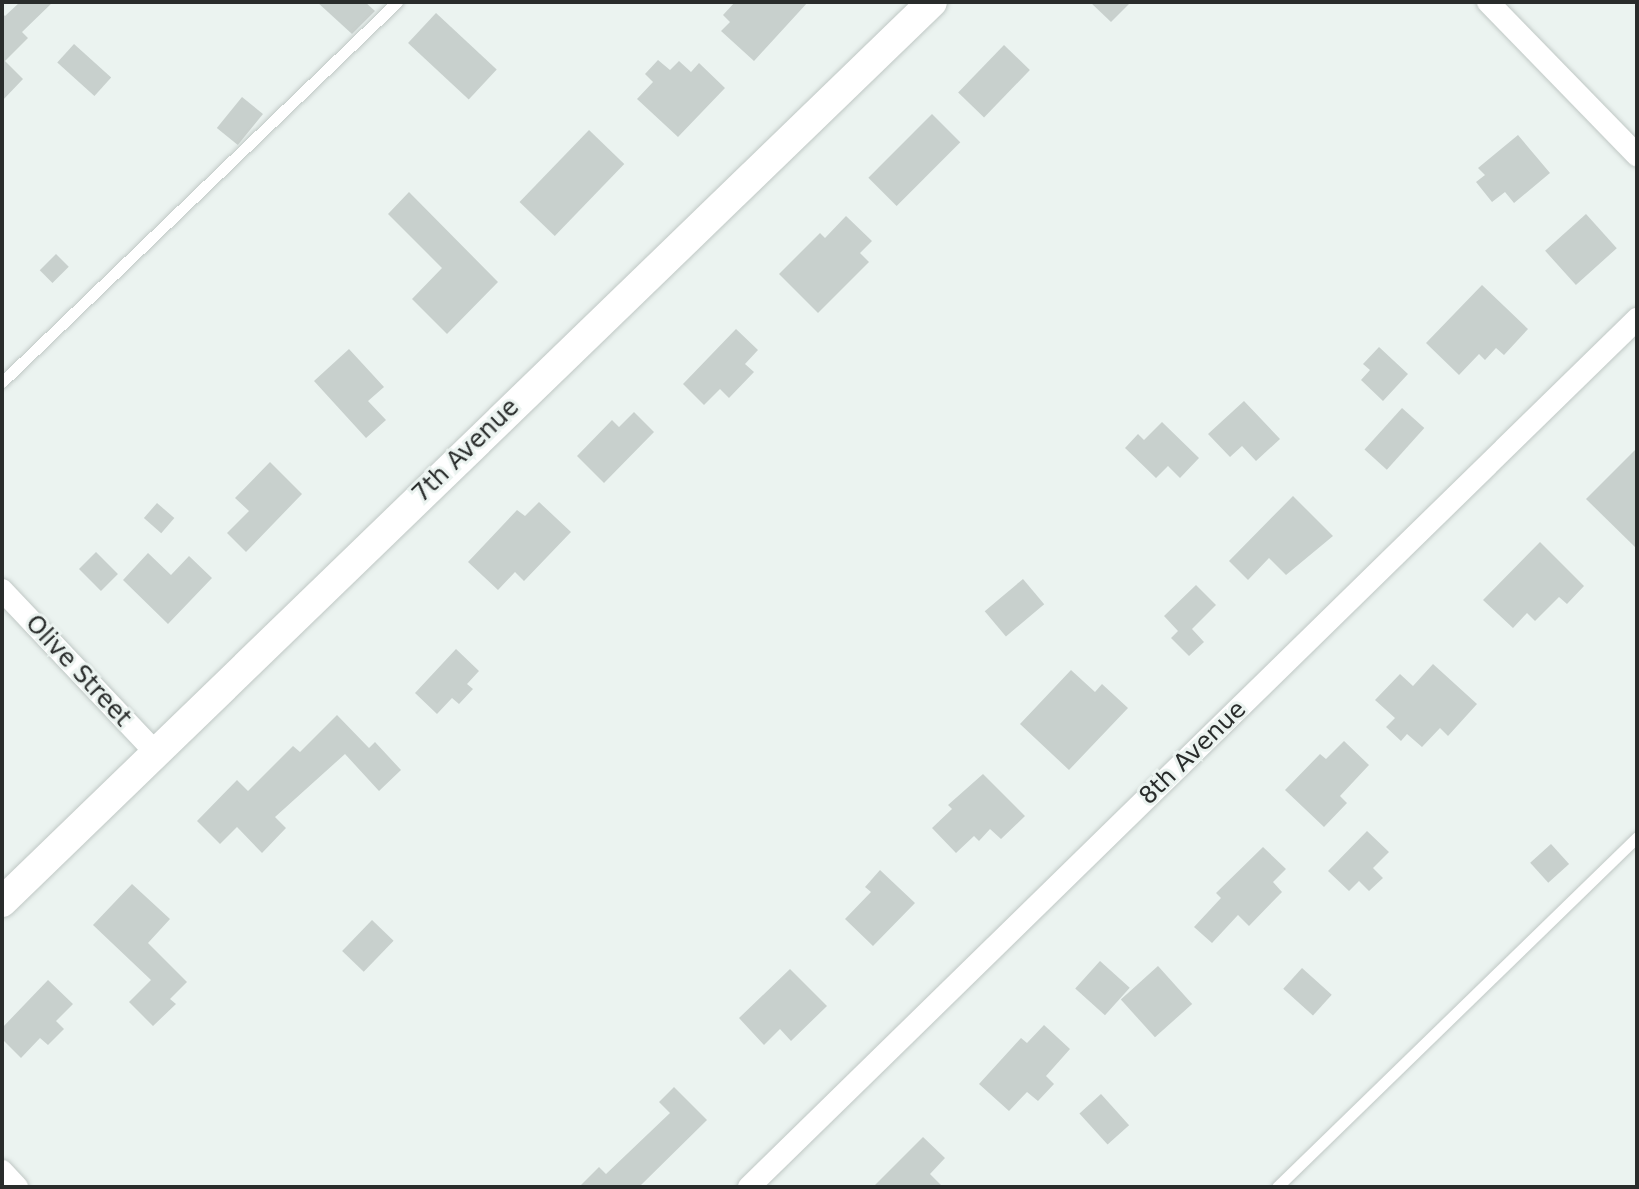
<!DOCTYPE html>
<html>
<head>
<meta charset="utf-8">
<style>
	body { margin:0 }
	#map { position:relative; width:1639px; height:1189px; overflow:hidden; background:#ebf3f0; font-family:"DejaVu Sans",sans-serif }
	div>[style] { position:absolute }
	.building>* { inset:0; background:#c8d0cd; transform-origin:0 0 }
	.roads { filter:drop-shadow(0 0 2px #c0c8c5) drop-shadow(0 0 2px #c0c8c5) }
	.lane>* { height:11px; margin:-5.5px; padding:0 5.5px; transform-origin:5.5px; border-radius:5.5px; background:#fff }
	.street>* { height:22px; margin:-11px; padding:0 11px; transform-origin:11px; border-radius:11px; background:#fff }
	.secondary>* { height:30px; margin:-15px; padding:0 15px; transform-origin:15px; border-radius:15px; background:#fff }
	span { translate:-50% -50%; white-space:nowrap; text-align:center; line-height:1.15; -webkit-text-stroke:6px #ebf3f0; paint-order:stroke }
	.street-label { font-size:24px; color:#292c2b }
	.frame { position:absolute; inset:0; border:4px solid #292c2b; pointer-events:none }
</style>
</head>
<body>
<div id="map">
	<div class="building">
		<i style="clip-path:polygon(20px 2px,53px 2px,22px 32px,28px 38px,5px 61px,23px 79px,2px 101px,2px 13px,5px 16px)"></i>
		<i style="clip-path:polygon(317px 2px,365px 2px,375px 11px,352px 34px)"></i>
		<i style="clip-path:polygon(735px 2px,808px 2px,754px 61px,721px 31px,730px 22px,723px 15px)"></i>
		<i style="clip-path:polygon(1090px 2px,1131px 2px,1111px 22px)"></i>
		<i style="left:436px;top:13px;width:83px;height:41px;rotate:43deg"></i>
		<i style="left:74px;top:44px;width:50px;height:25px;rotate:42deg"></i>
		<i style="left:1004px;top:45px;width:36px;height:66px;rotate:44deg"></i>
		<i style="clip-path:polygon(658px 60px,670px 70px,679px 61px,691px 72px,699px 63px,725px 88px,678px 137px,637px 99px,653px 82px,645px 74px)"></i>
		<i style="left:242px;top:97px;width:27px;height:40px;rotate:39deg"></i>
		<i style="left:932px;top:114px;width:40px;height:90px;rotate:45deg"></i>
		<i style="left:589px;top:130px;width:49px;height:100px;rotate:44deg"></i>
		<i style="clip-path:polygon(1518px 135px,1550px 173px,1514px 203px,1505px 192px,1492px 202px,1476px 182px,1485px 175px,1478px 168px)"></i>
		<i style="clip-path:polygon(409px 192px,498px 282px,447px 334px,412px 299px,442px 268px,388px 214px)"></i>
		<i style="left:1586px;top:214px;width:46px;height:55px;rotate:48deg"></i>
		<i style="clip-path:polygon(846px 216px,872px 241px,860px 253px,869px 262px,818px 313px,779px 274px,820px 233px,825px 238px)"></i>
		<i style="left:56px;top:254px;width:18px;height:23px;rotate:45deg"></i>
		<i style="clip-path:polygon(1482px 285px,1528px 329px,1504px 355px,1496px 348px,1485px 360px,1479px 354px,1459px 375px,1426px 343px)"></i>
		<i style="clip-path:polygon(736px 329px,758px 350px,745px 364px,754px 372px,729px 398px,720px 389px,704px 405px,683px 384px)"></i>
		<i style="clip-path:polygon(1379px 347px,1408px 374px,1383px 401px,1361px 380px,1370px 370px,1363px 364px)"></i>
		<i style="clip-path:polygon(349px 349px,384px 387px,368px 401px,386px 420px,366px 438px,314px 381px)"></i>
		<i style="clip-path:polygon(1244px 401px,1280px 439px,1256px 461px,1242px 446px,1230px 457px,1208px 434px)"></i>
		<i style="left:1402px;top:408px;width:30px;height:56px;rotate:42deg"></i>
		<i style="clip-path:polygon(634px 412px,654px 432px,604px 483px,577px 456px,612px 420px,619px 427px)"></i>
		<i style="clip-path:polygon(1162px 422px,1199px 458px,1180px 478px,1168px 466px,1156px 478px,1125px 448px,1138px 434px,1144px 440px)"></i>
		<i style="clip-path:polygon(1637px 448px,1637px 549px,1586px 499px)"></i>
		<i style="clip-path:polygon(270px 462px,302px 494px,246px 552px,227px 533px,249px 511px,235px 498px)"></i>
		<i style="clip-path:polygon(1293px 496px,1333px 536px,1286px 575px,1269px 558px,1248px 580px,1229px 561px)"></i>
		<i style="clip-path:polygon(539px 502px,571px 532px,524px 581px,515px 572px,498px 590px,468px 562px,517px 510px,525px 516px)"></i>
		<i style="left:157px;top:503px;width:23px;height:20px;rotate:41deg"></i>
		<i style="clip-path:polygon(1540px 542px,1584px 586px,1567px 604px,1559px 597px,1535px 621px,1527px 613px,1513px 628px,1483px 600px)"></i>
		<i style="left:96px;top:552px;width:31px;height:24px;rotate:45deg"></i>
		<i style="clip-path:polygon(148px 553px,171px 575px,189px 556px,212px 578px,168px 624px,123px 580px)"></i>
		<i style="left:1023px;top:579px;width:33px;height:50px;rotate:50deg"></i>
		<i style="clip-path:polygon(1196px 585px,1216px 605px,1192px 629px,1204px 642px,1189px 656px,1171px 638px,1178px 631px,1164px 616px)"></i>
		<i style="clip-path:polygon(456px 649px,479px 671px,467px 684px,473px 689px,459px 704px,452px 698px,437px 714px,415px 693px)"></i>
		<i style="clip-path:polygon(1433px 664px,1477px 704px,1448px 736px,1440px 728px,1422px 747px,1407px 734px,1401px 741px,1386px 727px,1395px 718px,1375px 700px,1400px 674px,1413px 686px)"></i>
		<i style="clip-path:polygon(1071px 670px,1095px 692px,1102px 684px,1128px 708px,1069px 770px,1020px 724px)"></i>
		<i style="clip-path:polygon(337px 715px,369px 748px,375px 742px,401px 770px,379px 791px,345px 754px,275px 817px,286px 828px,262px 853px,237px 827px,220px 844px,197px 821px,237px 780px,248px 791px,293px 746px,300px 752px)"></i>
		<i style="clip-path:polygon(1344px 741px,1369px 765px,1340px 796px,1347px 803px,1324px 827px,1285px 790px,1320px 754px,1326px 759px)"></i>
		<i style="clip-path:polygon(983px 774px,1025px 816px,1001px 839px,990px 829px,979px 841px,974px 836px,956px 853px,932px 828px,952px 809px,948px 805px)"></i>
		<i style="clip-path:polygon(1367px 831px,1389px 852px,1373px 868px,1383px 878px,1369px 891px,1359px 881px,1349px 891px,1328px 871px)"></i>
		<i style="left:1551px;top:844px;width:27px;height:28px;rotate:48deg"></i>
		<i style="clip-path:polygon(1263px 847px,1286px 869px,1273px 882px,1282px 892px,1249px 926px,1238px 915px,1212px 943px,1194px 927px,1221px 898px,1216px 893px)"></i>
		<i style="clip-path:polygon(880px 870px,915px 903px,873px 946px,845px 919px,871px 892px,865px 887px)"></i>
		<i style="clip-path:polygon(132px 884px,170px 919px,148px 943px,187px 982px,170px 999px,176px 1004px,153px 1026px,129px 1002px,151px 980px,93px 925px)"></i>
		<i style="left:372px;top:920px;width:30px;height:43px;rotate:44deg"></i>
		<i style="left:1100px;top:961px;width:40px;height:37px;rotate:42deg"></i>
		<i style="left:1158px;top:966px;width:51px;height:50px;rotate:48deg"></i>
		<i style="left:1302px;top:968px;width:40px;height:28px;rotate:42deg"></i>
		<i style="clip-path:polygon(790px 969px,827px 1006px,791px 1041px,780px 1029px,764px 1045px,739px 1018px)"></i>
		<i style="clip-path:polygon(48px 980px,73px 1004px,56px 1021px,64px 1029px,48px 1045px,40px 1038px,21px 1058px,2px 1039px,2px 1028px)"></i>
		<i style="clip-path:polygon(1044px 1025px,1070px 1049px,1046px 1076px,1054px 1084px,1038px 1101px,1027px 1092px,1009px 1111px,979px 1084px,1021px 1038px,1027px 1043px)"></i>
		<i style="clip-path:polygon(674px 1087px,707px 1120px,639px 1187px,579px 1187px,599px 1167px,606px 1174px,670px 1113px,659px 1102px)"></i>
		<i style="left:1101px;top:1094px;width:42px;height:29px;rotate:48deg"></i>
		<i style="clip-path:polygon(923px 1137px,945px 1158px,930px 1174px,943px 1187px,873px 1187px)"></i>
	</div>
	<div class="roads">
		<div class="lane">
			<i style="left:2px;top:382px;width:548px;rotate:-43.89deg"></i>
			<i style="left:1277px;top:1187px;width:502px;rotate:-44.19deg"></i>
		</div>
		<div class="street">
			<i style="left:1488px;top:2px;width:214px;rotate:45.8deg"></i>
			<i style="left:2px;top:590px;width:221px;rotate:46.6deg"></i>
			<i style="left:2px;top:1171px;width:22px;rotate:47deg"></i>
			<i style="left:749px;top:1187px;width:1242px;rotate:-44.35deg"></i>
		</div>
		<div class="secondary">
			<i style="left:2px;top:902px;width:1294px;rotate:-44.06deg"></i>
		</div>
	</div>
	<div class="street-label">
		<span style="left:466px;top:451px;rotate:-44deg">7th Avenue</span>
		<span style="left:78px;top:671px;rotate:47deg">Olive Street</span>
		<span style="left:1193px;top:753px;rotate:-44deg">8th Avenue</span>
	</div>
	<div class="frame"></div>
</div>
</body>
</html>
